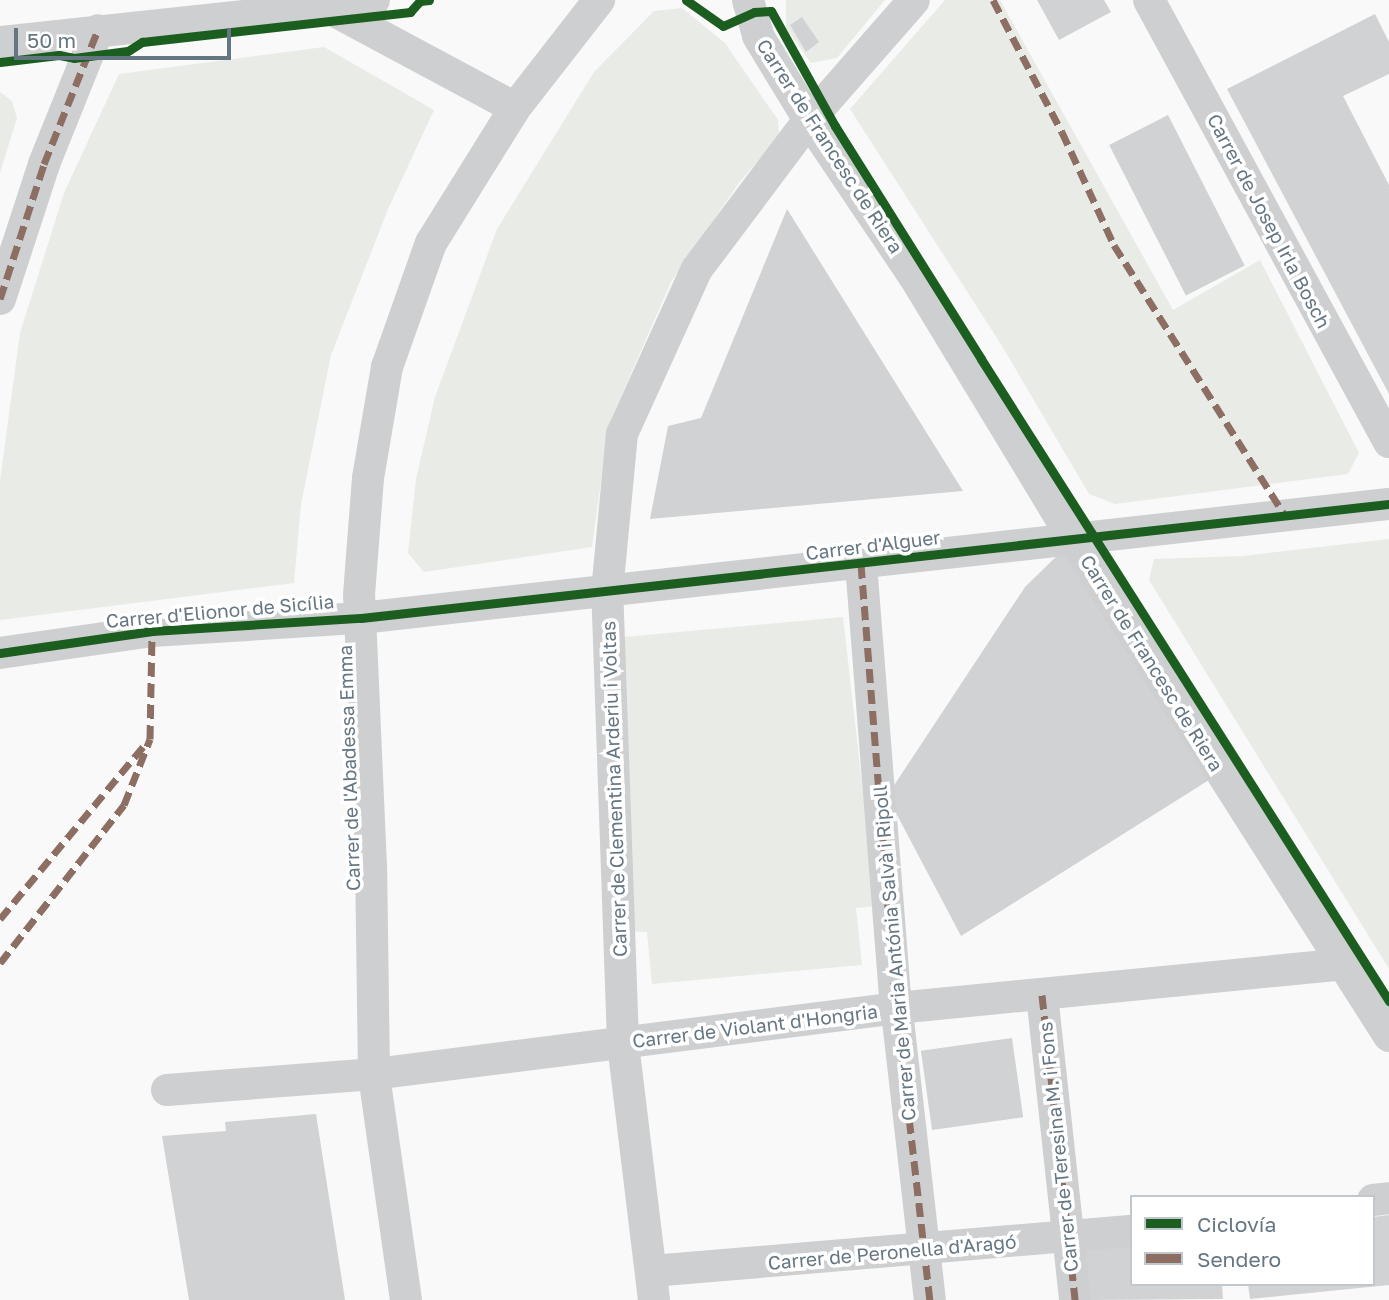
<!DOCTYPE html>
<html>
<head>
<meta charset="utf-8">
<style>
	body { margin:0 }
	#map { position:relative; width:1389px; height:1300px; overflow:hidden; background:#f9f9f9; font-family:"Golos Text",sans-serif }
	div>[style] { position:absolute }
	.green>* { inset:0; background:#e8ebe6 }
	.building>* { inset:0; background:#d0d2d3; transform-origin:0 0 }
	.minor>* { height:32px; margin:-16px; padding:0 16px; transform-origin:16px; border-radius:16px; background:#cecfd0 }
	.quiet>* { height:7px; margin-top:-3.5px; transform-origin:0; background:repeating-linear-gradient(90deg,#8d6e63 0 14px,transparent 0 21px) }
	.cycleway>* { height:9px; margin:-4.5px; padding:0 4.5px; transform-origin:4.5px; border-radius:4.5px; background:#1b5e20 }
	span { translate:-50% -50%; white-space:nowrap; text-align:center; line-height:1.15; -webkit-text-stroke:7px #fff; paint-order:stroke }
	.street-label { font-size:19px; color:#657683 }
	.legend { position:absolute; left:1130px; top:1195px; width:245px; height:91px; box-sizing:border-box; background:#fff; border:2px solid #c1c8cd; margin:0; padding:9px 12px; list-style:none; font-size:21px; color:#657683 }
	.legend li { display:flex; align-items:center; gap:14px; height:35px }
	.legend b { width:35px; border:2px solid #c1c8cd }
	.scale { position:absolute; left:14px; top:28px; width:217px; height:32px; box-sizing:border-box; border:4px solid #657683; border-top:0; padding-left:9px; font-size:21px; line-height:24px; white-space:nowrap; color:#657683; -webkit-text-stroke:5px #fff; paint-order:stroke }
</style>
</head>
<body>
<div id="map">
	<div class="green">
		<i style="clip-path:polygon(885px 0,837px 58px,811px 63px,786px 28px,786px 0)"></i>
		<i style="clip-path:polygon(945px 0,1000px 0,1173px 310px,1260px 260px,1359px 453px,1348px 474px,1115px 504px,1089px 494px,1002px 346px,850px 109px)"></i>
		<i style="clip-path:polygon(682px 8px,725px 43px,778px 120px,779px 136px,739px 183px,671px 282px,609px 424px,592px 547px,424px 572px,408px 553px,416px 479px,435px 397px,497px 229px,594px 72px,654px 11px)"></i>
		<i style="clip-path:polygon(324px 47px,434px 110px,388px 209px,331px 355px,301px 504px,294px 583px,0 620px,0 481px,20px 333px,64px 193px,119px 74px)"></i>
		<i style="clip-path:polygon(0 92px,12px 101px,17px 118px,0 173px)"></i>
		<i style="clip-path:polygon(1389px 539px,1389px 969px,1149px 580px,1154px 559px,1243px 556px)"></i>
		<i style="clip-path:polygon(843px 617px,876px 906px,856px 908px,862px 965px,652px 984px,647px 932px,627px 931px,624px 637px)"></i>
	</div>
	<div class="building">
		<i style="clip-path:polygon(1037px 0,1104px 0,1111px 12px,1059px 40px)"></i>
		<i style="clip-path:polygon(1375px 14px,1389px 42px,1389px 74px,1343px 96px,1389px 185px,1389px 394px,1227px 89px)"></i>
		<i style="clip-path:polygon(802px 17px,819px 42px,806px 52px,790px 25px)"></i>
		<i style="left:1168px;top:115px;width:169px;height:66px;rotate:63deg"></i>
		<i style="clip-path:polygon(787px 209px,963px 491px,650px 519px,668px 426px,701px 418px)"></i>
		<i style="clip-path:polygon(1065px 548px,1209px 780px,961px 936px,887px 796px,1025px 587px)"></i>
		<i style="left:1012px;top:1038px;width:80px;height:92px;rotate:82deg"></i>
		<i style="clip-path:polygon(316px 1114px,345px 1300px,189px 1300px,162px 1136px,226px 1131px,225px 1122px)"></i>
		<i style="clip-path:polygon(1389px 1215px,1389px 1285px,1250px 1299px,1248px 1284px,1373px 1284px,1373px 1217px)"></i>
		<i style="clip-path:polygon(1132px 1244px,1132px 1284px,1222px 1284px,1223px 1299px,1091px 1300px,1085px 1249px)"></i>
	</div>
	<div class="minor">
		<i style="left:374px;top:0;width:48px;rotate:171.5deg"></i>
		<i style="left:327px;top:7px;width:213px;rotate:28.2deg"></i>
		<i style="left:748px;top:0;width:37px;rotate:74deg"></i>
		<i style="left:758px;top:36px;width:98px;rotate:58.7deg"></i>
		<i style="left:809px;top:120px;width:188px;rotate:56.1deg"></i>
		<i style="left:914px;top:276px;width:307px;rotate:58.8deg"></i>
		<i style="left:1073px;top:539px;width:589px;rotate:57.55deg"></i>
		<i style="left:1149px;top:0;width:503px;rotate:61.5deg"></i>
		<i style="left:0;top:42px;width:329px;rotate:-6.1deg"></i>
		<i style="left:0;top:299px;width:142px;rotate:-71.9deg"></i>
		<i style="left:44px;top:164px;width:144px;rotate:-68.1deg"></i>
		<i style="left:861px;top:564px;width:431px;rotate:85.5deg"></i>
		<i style="left:895px;top:994px;width:308px;rotate:83.5deg"></i>
		<i style="left:0;top:653px;width:154px;rotate:-8.2deg"></i>
		<i style="left:152px;top:631px;width:209px;rotate:-3.6deg"></i>
		<i style="left:361px;top:618px;width:1034px;rotate:-6.33deg"></i>
		<i style="left:1042px;top:995px;width:307px;rotate:83.8deg"></i>
		<i style="left:167px;top:1090px;width:208px;rotate:-4.4deg"></i>
		<i style="left:374px;top:1074px;width:527px;rotate:-7.19deg"></i>
		<i style="left:897px;top:1008px;width:448px;rotate:-5.6deg"></i>
		<i style="left:1373px;top:1200px;width:16px;rotate:-7deg"></i>
		<i style="left:652px;top:1271px;width:482px;rotate:-4.8deg"></i>
		<i style="left:406px;top:1300px;width:228px;rotate:-98.1deg"></i>
		<i style="left:374px;top:1074px;width:207px;rotate:-90.8deg"></i>
		<i style="left:371px;top:867px;width:272px;rotate:-92.5deg"></i>
		<i style="left:359px;top:595px;width:117px;rotate:-85.6deg"></i>
		<i style="left:368px;top:478px;width:113px;rotate:-80.3deg"></i>
		<i style="left:387px;top:367px;width:132px;rotate:-70.5deg"></i>
		<i style="left:431px;top:243px;width:159px;rotate:-58.1deg"></i>
		<i style="left:515px;top:108px;width:137px;rotate:-52.1deg"></i>
		<i style="left:654px;top:1300px;width:259px;rotate:-96.9deg"></i>
		<i style="left:623px;top:1043px;width:451px;rotate:-92deg"></i>
		<i style="left:607px;top:592px;width:159px;rotate:-84.6deg"></i>
		<i style="left:622px;top:434px;width:181px;rotate:-65.6deg"></i>
		<i style="left:697px;top:269px;width:186px;rotate:-53.1deg"></i>
		<i style="left:809px;top:120px;width:159px;rotate:-48.8deg"></i>
	</div>
	<div class="quiet">
		<i style="left:993px;top:0;width:149px;rotate:62.4deg"></i>
		<i style="left:1062px;top:132px;width:124px;rotate:65.3deg"></i>
		<i style="left:1114px;top:245px;width:320px;rotate:57.7deg"></i>
		<i style="left:0;top:299px;width:142px;rotate:-71.9deg"></i>
		<i style="left:44px;top:164px;width:144px;rotate:-68.1deg"></i>
		<i style="left:861px;top:564px;width:431px;rotate:85.5deg"></i>
		<i style="left:895px;top:994px;width:308px;rotate:83.5deg"></i>
		<i style="left:0;top:919px;width:224px;rotate:-50.3deg"></i>
		<i style="left:0;top:963px;width:201px;rotate:-51.9deg"></i>
		<i style="left:124px;top:805px;width:71px;rotate:-68.5deg"></i>
		<i style="left:150px;top:739px;width:108px;rotate:-88.9deg"></i>
		<i style="left:1042px;top:995px;width:307px;rotate:83.8deg"></i>
	</div>
	<div class="cycleway">
		<i style="left:686px;top:0;width:45px;rotate:35.1deg"></i>
		<i style="left:723px;top:26px;width:34px;rotate:-24deg"></i>
		<i style="left:754px;top:12px;width:17px;rotate:-3deg"></i>
		<i style="left:771px;top:11px;width:132px;rotate:60.9deg"></i>
		<i style="left:835px;top:126px;width:275px;rotate:57.9deg"></i>
		<i style="left:981px;top:359px;width:761px;rotate:57.56deg"></i>
		<i style="left:0;top:62px;width:59px;rotate:-6.8deg"></i>
		<i style="left:59px;top:55px;width:15px;rotate:11deg"></i>
		<i style="left:74px;top:58px;width:54px;rotate:-7.4deg"></i>
		<i style="left:128px;top:51px;width:17px;rotate:-33deg"></i>
		<i style="left:142px;top:42px;width:270px;rotate:-6.4deg"></i>
		<i style="left:410px;top:12px;width:15px;rotate:-48deg"></i>
		<i style="left:420px;top:1px;width:9px;rotate:-6deg"></i>
		<i style="left:0;top:653px;width:154px;rotate:-8.2deg"></i>
		<i style="left:152px;top:631px;width:209px;rotate:-3.6deg"></i>
		<i style="left:361px;top:618px;width:1034px;rotate:-6.33deg"></i>
	</div>
	<div class="street-label">
		<span style="left:830px;top:146px;rotate:57deg">Carrer de Francesc de Riera</span>
		<span style="left:1269px;top:221px;rotate:62deg">Carrer de Josep Irla Bosch</span>
		<span style="left:873px;top:545px;rotate:-7deg">Carrer d'Alguer</span>
		<span style="left:220px;top:611px;rotate:-5deg">Carrer d'Elionor de Sicília</span>
		<span style="left:1152px;top:663px;rotate:58deg">Carrer de Francesc de Riera</span>
		<span style="left:349px;top:768px;rotate:-92deg">Carrer de l'Abadessa Emma</span>
		<span style="left:614px;top:789px;rotate:-92deg">Carrer de Clementina Arderiu i Voltas</span>
		<span style="left:894px;top:953px;rotate:-95deg">Carrer de Maria Antónia Salvà i Ripoll</span>
		<span style="left:755px;top:1026px;rotate:-7deg">Carrer de Violant d'Hongria</span>
		<span style="left:1058px;top:1147px;rotate:-96deg">Carrer de Teresina M. i Fons</span>
		<span style="left:892px;top:1252px;rotate:-5deg">Carrer de Peronella d'Aragó</span>
	</div>
	<ul class="legend">
	<li><b style="height:9px;background:#1b5e20"></b>Ciclovía</li>
	<li><b style="height:9px;background:#8d6e63"></b>Sendero</li>
	</ul>
	<div class="scale">50 m</div>
</div>
</body>
</html>
